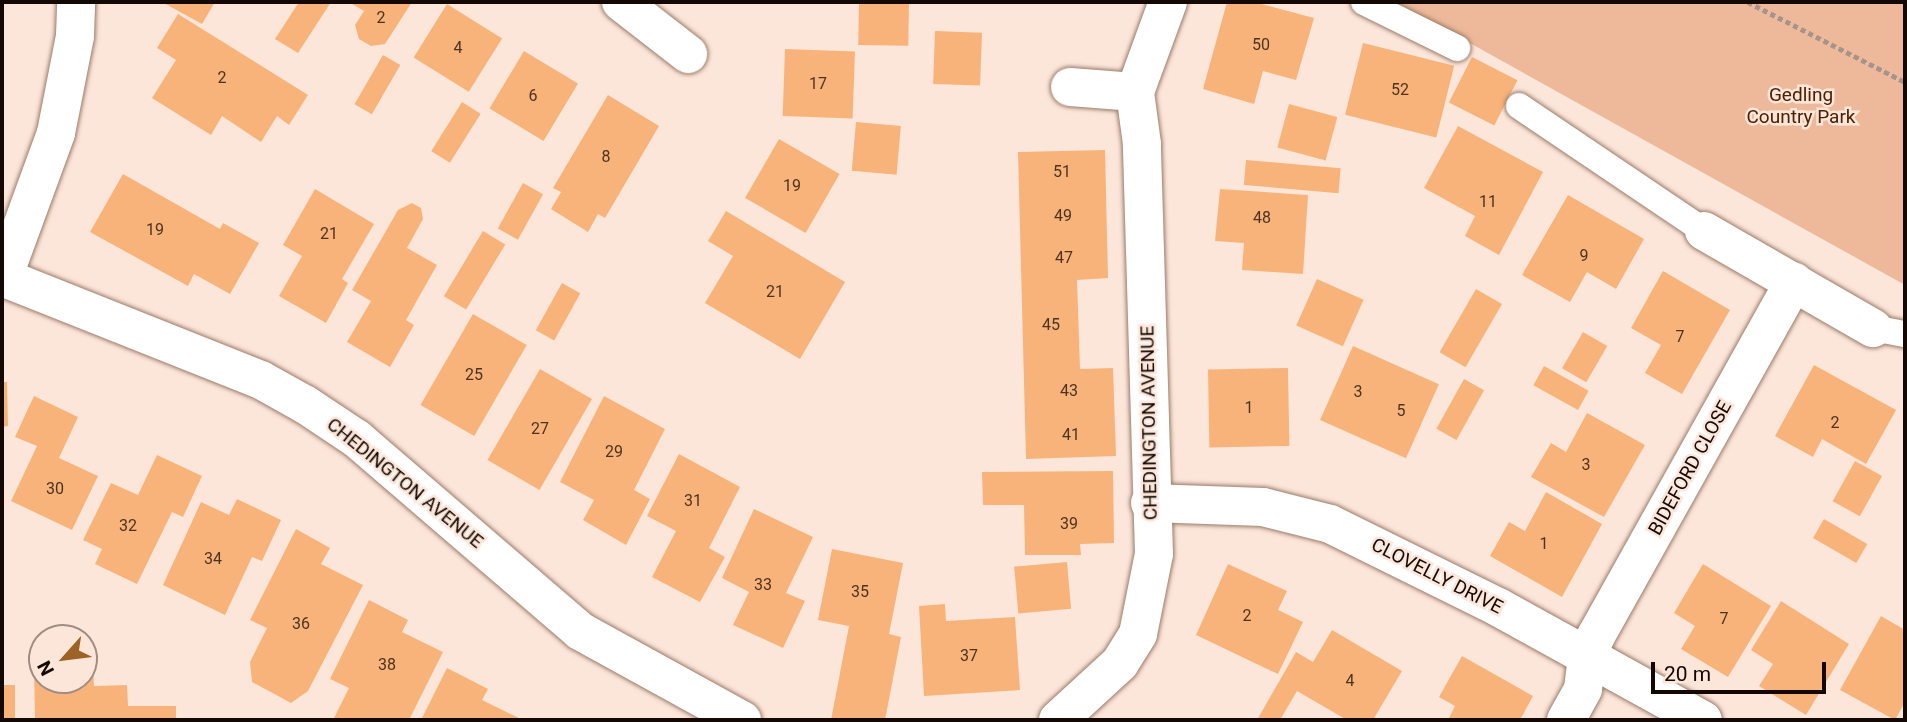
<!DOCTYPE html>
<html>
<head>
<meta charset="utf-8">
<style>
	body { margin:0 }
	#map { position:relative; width:1907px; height:722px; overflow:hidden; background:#fce6da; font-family:Roboto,sans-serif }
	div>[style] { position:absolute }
	.green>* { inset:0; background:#eeb89a }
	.building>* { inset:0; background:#f8b37a; transform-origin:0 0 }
	.path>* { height:4.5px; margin-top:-2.25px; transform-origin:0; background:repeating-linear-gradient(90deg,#a6948b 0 5px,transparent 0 8.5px) }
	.roads { filter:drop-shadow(0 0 2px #9b7b69) drop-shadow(0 0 2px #9b7b69) }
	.service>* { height:26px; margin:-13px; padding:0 13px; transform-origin:13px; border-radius:13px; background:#fff }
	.minor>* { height:38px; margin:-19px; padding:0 19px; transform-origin:19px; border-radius:19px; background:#fff }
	span { translate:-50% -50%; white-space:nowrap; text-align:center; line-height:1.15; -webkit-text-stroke:5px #fce6da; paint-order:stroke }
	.number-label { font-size:16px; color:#4c3321 }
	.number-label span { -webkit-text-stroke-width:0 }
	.park-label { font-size:19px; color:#4f2000 }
	.street-label { font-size:19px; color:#130803 }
	.frame { position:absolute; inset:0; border:4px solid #130803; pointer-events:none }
	.north { position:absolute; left:28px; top:624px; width:70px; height:70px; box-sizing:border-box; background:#fce6da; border:2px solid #9f8d84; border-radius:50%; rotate:242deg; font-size:19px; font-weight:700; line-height:28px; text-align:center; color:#130803 }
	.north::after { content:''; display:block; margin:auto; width:24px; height:32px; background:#9e6224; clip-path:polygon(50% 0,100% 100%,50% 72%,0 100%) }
	.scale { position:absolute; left:1651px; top:662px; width:175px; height:32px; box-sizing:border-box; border:4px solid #130803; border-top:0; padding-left:9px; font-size:21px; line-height:24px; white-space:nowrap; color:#130803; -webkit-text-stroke:5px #fce6da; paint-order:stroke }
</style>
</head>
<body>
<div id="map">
	<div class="green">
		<i style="clip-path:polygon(1396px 2px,1905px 2px,1905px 285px)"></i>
	</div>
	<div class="building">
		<i style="clip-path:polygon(162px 2px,215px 2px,202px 24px)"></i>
		<i style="clip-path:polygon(299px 2px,331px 2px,298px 53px,275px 39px)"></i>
		<i style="clip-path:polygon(349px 2px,412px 2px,385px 44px,371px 46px,359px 39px,355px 25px,364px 11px)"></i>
		<i style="left:859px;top:2px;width:50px;height:43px;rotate:1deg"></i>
		<i style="clip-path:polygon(1227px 2px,1254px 2px,1314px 18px,1296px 80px,1263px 71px,1254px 104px,1203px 89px)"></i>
		<i style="left:447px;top:4px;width:65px;height:63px;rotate:32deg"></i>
		<i style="clip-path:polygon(178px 14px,308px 95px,289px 125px,277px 116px,261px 142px,222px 116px,211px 135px,152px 98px,176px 60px,157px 48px)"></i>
		<i style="left:935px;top:31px;width:47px;height:53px;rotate:2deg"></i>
		<i style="left:1363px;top:43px;width:94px;height:74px;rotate:14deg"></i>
		<i style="left:785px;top:49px;width:70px;height:67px;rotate:2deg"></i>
		<i style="left:524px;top:51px;width:63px;height:67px;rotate:31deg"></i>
		<i style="left:383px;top:55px;width:20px;height:57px;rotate:30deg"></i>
		<i style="left:1472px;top:57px;width:51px;height:51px;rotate:27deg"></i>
		<i style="clip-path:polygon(608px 95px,659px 126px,605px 218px,598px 214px,588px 232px,551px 209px,561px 192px,553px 188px)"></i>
		<i style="left:462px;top:102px;width:22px;height:58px;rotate:32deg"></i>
		<i style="left:1289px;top:104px;width:50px;height:45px;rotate:15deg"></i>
		<i style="left:856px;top:122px;width:45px;height:49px;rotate:5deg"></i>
		<i style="clip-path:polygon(1458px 126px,1543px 172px,1499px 255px,1465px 236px,1475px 216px,1424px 188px)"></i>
		<i style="left:779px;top:139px;width:70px;height:68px;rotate:30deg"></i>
		<i style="clip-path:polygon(1105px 150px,1108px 278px,1077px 280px,1080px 369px,1113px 368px,1116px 456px,1026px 459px,1018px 152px)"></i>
		<i style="left:1246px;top:160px;width:95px;height:25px;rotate:5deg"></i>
		<i style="clip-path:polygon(123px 174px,220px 229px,223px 223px,259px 243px,230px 294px,194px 274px,188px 286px,90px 232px)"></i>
		<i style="left:523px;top:183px;width:23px;height:52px;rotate:29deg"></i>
		<i style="clip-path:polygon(315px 189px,374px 224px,342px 279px,348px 283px,326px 323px,279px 296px,302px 256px,283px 245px)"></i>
		<i style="clip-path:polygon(1220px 189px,1308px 195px,1303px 274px,1242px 270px,1244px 243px,1215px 241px)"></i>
		<i style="clip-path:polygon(1568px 195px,1644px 239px,1616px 289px,1587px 272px,1570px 302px,1522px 275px)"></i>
		<i style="clip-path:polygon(412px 203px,421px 208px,423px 219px,407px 248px,437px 265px,406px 320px,414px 325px,390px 367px,347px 342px,371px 301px,352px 290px,398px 210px)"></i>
		<i style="clip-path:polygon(726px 211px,845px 282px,800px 359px,705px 303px,733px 256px,708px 241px)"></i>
		<i style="left:483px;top:231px;width:26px;height:76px;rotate:31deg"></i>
		<i style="clip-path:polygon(1663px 271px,1730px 310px,1682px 394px,1645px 373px,1661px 345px,1631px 328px)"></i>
		<i style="left:1317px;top:279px;width:51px;height:51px;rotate:24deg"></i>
		<i style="left:562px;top:283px;width:21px;height:54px;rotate:29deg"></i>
		<i style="left:1476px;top:289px;width:30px;height:73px;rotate:30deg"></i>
		<i style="left:473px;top:314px;width:62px;height:105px;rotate:30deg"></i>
		<i style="left:1583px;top:332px;width:28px;height:42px;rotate:30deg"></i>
		<i style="left:1353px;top:346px;width:94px;height:81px;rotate:24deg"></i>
		<i style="clip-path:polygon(1814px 365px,1896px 410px,1866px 464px,1822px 439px,1813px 457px,1775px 436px)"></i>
		<i style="left:1544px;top:366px;width:51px;height:22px;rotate:29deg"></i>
		<i style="left:1288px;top:368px;width:78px;height:80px;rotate:89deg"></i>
		<i style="left:540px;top:369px;width:60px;height:105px;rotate:30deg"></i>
		<i style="left:1464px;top:379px;width:23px;height:57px;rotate:29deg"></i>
		<i style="clip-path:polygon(2px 382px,7px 382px,8px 426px,2px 427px)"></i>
		<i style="clip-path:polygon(34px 396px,78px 417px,59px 458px,98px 476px,72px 530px,11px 501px,37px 446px,15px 437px)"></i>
		<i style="clip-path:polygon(604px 396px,665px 429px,634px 490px,650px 499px,626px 545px,583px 520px,594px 500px,560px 482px)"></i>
		<i style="clip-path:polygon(1587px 413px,1645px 445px,1604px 517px,1531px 477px,1551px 443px,1566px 452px)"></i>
		<i style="clip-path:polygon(679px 454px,740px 487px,709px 548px,725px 557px,700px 602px,652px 577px,676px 531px,647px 516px)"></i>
		<i style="clip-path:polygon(157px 455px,202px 476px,183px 517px,172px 512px,137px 584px,95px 564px,102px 549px,83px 540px,111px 483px,138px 495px)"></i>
		<i style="left:1855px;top:461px;width:31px;height:46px;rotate:29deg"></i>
		<i style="clip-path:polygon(1113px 471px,1114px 543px,1080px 544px,1081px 555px,1025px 555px,1024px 505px,983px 505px,982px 472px)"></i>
		<i style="clip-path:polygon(1546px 492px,1602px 524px,1562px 597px,1490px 556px,1509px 522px,1525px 531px)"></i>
		<i style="clip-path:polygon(237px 499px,281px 520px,262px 561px,252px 557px,225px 615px,163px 585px,201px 502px,229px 515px)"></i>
		<i style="clip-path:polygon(754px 509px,813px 537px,786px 593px,805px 601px,783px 648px,733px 625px,749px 592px,722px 578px)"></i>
		<i style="left:1824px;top:519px;width:50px;height:22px;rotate:30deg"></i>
		<i style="clip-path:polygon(296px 529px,330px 548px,321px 564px,363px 585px,308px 691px,291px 703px,252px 682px,250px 662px,267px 628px,250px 620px)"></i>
		<i style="clip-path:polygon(832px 549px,903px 563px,889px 634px,901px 637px,885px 720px,831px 720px,849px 626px,818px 620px)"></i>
		<i style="left:1067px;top:562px;width:47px;height:53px;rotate:85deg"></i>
		<i style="clip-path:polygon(1228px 564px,1287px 591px,1278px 610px,1303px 622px,1278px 674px,1196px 635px)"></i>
		<i style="clip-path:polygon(1703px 564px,1771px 606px,1728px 677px,1681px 649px,1695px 626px,1674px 613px)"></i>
		<i style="clip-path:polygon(369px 600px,408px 620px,402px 632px,443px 652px,409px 720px,333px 720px,349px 688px,330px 679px)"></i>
		<i style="clip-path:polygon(1781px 601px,1849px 644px,1806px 715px,1759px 686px,1773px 664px,1751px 650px)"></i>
		<i style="clip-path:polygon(945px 604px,946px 621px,1015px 617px,1020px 690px,924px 696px,919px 606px)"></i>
		<i style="clip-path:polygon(1881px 616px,1905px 630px,1905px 702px,1895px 720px,1840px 690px)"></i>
		<i style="clip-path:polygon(1332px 630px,1402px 671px,1373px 720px,1347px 720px,1297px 691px,1280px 720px,1257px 720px,1296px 652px,1313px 662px)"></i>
		<i style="clip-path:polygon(1462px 656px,1533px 696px,1520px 720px,1448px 720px,1455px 706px,1439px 697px)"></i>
		<i style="clip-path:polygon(42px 668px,42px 680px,84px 680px,84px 668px,93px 668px,94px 686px,127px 685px,128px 706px,176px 706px,176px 720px,35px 720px,34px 669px)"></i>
		<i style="clip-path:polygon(447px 668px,488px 689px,482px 700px,523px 720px,421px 720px)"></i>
		<i style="left:2px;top:685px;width:13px;height:35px"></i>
	</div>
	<div class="path">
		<i style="left:1748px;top:2px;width:176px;rotate:27deg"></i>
	</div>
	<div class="roads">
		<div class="service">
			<i style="left:1364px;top:2px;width:104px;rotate:26.3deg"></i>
			<i style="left:1519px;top:106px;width:223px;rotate:34deg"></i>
			<i style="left:1873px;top:328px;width:33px;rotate:11deg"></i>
		</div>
		<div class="minor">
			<i style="left:621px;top:2px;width:85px;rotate:37.8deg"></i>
			<i style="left:1070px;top:87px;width:65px;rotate:4.4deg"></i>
			<i style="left:1704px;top:231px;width:195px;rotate:29.9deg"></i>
			<i style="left:2px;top:277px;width:279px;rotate:21.7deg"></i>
			<i style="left:261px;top:380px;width:51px;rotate:29.1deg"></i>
			<i style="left:306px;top:405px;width:61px;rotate:33.7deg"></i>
			<i style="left:357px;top:439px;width:294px;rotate:40.7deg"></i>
			<i style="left:580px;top:631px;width:185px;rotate:28.8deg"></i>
			<i style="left:3px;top:278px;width:154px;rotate:-69.9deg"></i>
			<i style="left:56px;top:133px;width:99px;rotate:-78.9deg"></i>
			<i style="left:75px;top:36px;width:34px;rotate:-88deg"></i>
			<i style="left:1150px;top:503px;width:113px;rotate:2deg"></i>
			<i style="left:1263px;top:507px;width:69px;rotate:14.2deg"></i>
			<i style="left:1330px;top:524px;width:187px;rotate:26.3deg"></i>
			<i style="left:1498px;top:607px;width:234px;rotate:28.9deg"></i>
			<i style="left:1058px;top:720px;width:84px;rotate:-42.6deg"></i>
			<i style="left:1120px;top:663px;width:34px;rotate:-58deg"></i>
			<i style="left:1138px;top:634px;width:82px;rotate:-78.7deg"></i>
			<i style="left:1154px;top:554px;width:410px;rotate:-91.7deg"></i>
			<i style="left:1142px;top:144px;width:52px;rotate:-97.7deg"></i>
			<i style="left:1135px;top:92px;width:96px;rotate:-69.9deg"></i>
			<i style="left:1566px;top:720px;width:35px;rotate:-61deg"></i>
			<i style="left:1583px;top:689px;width:33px;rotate:-83deg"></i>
			<i style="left:1587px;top:656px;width:22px;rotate:-66deg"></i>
			<i style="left:1596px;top:636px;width:406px;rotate:-60.8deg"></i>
		</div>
	</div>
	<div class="number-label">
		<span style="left:381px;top:18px">2</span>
		<span style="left:1261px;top:45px">50</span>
		<span style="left:458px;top:48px">4</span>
		<span style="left:222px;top:78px">2</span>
		<span style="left:818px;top:84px">17</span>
		<span style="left:1400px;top:90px">52</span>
		<span style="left:533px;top:96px">6</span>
		<span style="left:606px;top:157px">8</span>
		<span style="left:1062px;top:172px">51</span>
		<span style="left:792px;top:186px">19</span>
		<span style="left:1488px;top:202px">11</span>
		<span style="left:1063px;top:216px">49</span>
		<span style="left:1262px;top:218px">48</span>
		<span style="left:155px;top:230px">19</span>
		<span style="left:329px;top:234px">21</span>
		<span style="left:1584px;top:256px">9</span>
		<span style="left:1064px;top:258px">47</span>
		<span style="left:775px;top:292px">21</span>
		<span style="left:1051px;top:325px">45</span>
		<span style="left:1680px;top:337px">7</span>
		<span style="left:474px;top:375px">25</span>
		<span style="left:1069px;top:391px">43</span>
		<span style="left:1358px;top:392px">3</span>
		<span style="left:1249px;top:408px">1</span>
		<span style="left:1401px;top:411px">5</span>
		<span style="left:1835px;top:423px">2</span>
		<span style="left:540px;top:429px">27</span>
		<span style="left:1071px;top:435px">41</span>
		<span style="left:614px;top:452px">29</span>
		<span style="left:1586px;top:465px">3</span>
		<span style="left:55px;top:489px">30</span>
		<span style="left:693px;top:501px">31</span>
		<span style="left:1069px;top:524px">39</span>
		<span style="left:128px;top:526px">32</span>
		<span style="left:1544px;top:544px">1</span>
		<span style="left:213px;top:559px">34</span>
		<span style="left:763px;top:585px">33</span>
		<span style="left:860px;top:592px">35</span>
		<span style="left:1247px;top:616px">2</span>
		<span style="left:1724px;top:619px">7</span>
		<span style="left:301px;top:624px">36</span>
		<span style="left:969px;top:656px">37</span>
		<span style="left:387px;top:665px">38</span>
		<span style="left:1350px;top:681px">4</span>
	</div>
	<div class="park-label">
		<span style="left:1801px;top:106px">Gedling<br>Country Park</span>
	</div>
	<div class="street-label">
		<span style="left:1149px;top:423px;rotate:-91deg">CHEDINGTON AVENUE</span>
		<span style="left:1690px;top:468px;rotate:-61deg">BIDEFORD CLOSE</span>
		<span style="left:405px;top:483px;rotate:39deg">CHEDINGTON AVENUE</span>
		<span style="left:1437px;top:576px;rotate:27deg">CLOVELLY DRIVE</span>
	</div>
	<div class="frame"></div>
	<div class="north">N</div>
	<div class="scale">20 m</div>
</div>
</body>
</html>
